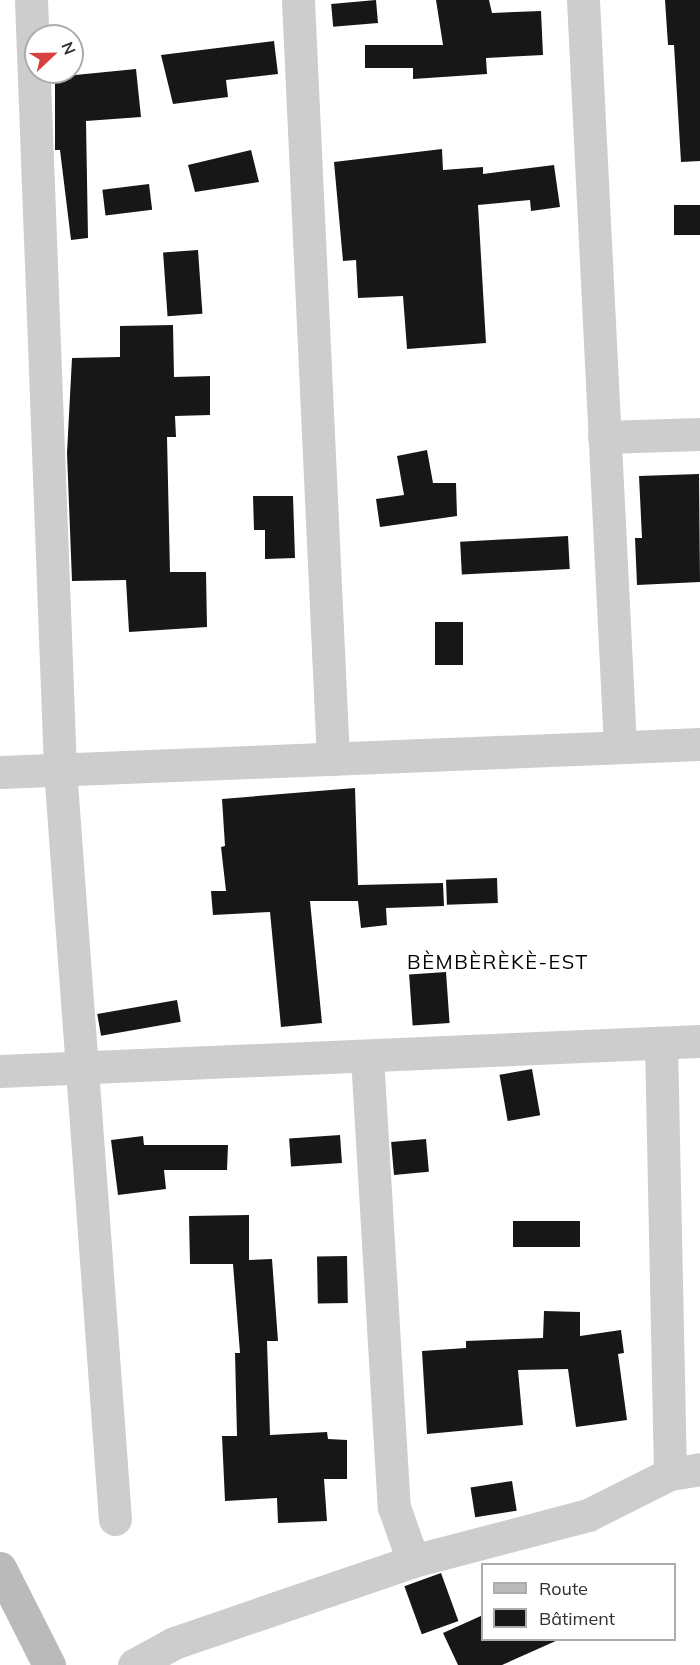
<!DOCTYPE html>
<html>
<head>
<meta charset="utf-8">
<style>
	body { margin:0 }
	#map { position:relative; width:700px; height:1665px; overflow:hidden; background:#fff; font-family:Mulish,sans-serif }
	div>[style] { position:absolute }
	.building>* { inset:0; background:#171717; transform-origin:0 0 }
	.street>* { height:33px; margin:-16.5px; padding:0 16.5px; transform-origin:16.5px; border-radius:16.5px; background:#cdcdcd }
	.secondary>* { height:33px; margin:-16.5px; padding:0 16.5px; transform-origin:16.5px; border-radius:16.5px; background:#bababa }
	span { translate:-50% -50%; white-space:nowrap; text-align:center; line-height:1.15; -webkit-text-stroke:6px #fff; paint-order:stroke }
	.neighbourhood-label { font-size:20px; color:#000; letter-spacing:1.5px }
	.legend { position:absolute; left:481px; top:1563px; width:195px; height:78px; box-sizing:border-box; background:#fff; border:2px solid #acacac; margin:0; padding:8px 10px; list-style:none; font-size:18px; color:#303030 }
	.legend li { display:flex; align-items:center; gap:12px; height:30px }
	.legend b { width:30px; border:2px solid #acacac }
	.north { position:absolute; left:24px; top:24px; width:60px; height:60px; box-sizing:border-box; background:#fff; border:2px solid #acacac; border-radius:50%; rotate:68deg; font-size:16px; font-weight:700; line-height:24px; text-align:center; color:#303030 }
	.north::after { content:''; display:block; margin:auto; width:21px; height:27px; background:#d74141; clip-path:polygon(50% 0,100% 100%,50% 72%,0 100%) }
</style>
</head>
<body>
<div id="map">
	<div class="building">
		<i style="left:376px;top:0;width:23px;height:45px;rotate:85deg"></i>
		<i style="clip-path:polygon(436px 0,489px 0,492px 13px,541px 11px,543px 55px,486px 58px,487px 74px,413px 79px,413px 68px,365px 68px,365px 45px,443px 45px)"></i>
		<i style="clip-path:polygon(665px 0,700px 0,700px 161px,681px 162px,674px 45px,668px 45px)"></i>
		<i style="clip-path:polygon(274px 41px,278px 74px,226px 80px,228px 97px,173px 104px,161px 55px)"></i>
		<i style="clip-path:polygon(136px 69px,141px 117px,86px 121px,88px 238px,71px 240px,60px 150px,55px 150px,55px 77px)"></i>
		<i style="clip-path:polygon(442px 149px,443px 170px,483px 167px,483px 174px,554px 165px,560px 207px,531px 211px,530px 200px,478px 205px,486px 343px,407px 349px,403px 296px,358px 298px,356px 260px,343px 261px,334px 162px)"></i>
		<i style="clip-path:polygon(251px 150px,259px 182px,195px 192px,188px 165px)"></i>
		<i style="left:149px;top:184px;width:26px;height:47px;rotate:83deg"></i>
		<i style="left:700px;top:205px;width:30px;height:26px;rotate:90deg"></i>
		<i style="left:198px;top:250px;width:64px;height:35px;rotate:86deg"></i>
		<i style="clip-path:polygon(173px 325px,174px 377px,210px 376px,210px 415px,175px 416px,176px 437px,167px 437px,170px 572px,206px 572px,207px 627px,129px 632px,126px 580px,72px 581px,67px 453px,72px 358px,120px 357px,120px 326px)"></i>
		<i style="clip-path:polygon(427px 450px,433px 483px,456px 483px,457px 516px,380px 527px,376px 499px,404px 495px,397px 456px)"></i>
		<i style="clip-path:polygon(699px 474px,700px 582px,637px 585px,635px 538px,642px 538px,639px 476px)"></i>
		<i style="clip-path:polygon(253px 496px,293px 496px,295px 558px,265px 559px,265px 530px,254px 530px)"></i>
		<i style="left:568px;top:536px;width:33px;height:108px;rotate:87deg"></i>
		<i style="left:435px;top:622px;width:28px;height:43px"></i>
		<i style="clip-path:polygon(355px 788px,358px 885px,443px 883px,444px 906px,386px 908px,387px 925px,361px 928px,358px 901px,310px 901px,322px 1023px,281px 1027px,270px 912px,213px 915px,211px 891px,226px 891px,221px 847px,225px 846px,222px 799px)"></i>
		<i style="left:497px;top:878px;width:25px;height:51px;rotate:88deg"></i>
		<i style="left:446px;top:972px;width:51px;height:37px;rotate:86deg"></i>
		<i style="left:177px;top:1000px;width:22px;height:81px;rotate:80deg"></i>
		<i style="left:532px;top:1069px;width:47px;height:33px;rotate:80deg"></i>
		<i style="left:340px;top:1135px;width:28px;height:51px;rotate:86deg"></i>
		<i style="clip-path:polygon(143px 1136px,144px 1145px,228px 1145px,227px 1170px,164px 1170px,166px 1189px,118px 1195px,111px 1140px)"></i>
		<i style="left:426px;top:1139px;width:33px;height:35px;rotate:85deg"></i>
		<i style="clip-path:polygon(249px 1215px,249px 1260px,272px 1259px,278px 1341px,267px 1341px,270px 1435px,327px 1432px,328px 1439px,347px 1440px,347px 1479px,324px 1479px,327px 1521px,278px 1523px,277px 1498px,225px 1501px,222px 1436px,237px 1436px,235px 1353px,240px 1353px,233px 1264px,190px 1264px,189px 1216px)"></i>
		<i style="left:580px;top:1221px;width:26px;height:67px;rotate:90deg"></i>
		<i style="left:347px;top:1256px;width:47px;height:30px;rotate:89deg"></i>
		<i style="clip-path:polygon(544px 1311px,580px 1312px,580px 1336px,621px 1330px,624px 1353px,618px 1354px,627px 1420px,576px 1427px,568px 1369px,518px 1370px,523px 1425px,427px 1434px,422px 1351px,466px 1348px,466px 1341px,543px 1338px)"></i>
		<i style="left:512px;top:1481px;width:30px;height:42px;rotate:81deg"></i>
		<i style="left:441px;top:1573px;width:51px;height:39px;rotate:70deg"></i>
		<i style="clip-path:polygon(483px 1615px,483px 1640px,558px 1640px,502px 1665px,458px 1665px,443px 1633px)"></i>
	</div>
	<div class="street">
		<i style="left:31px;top:0;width:770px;rotate:87.84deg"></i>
		<i style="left:60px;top:769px;width:752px;rotate:85.81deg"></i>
		<i style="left:298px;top:0;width:760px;rotate:87.36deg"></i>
		<i style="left:583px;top:0;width:748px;rotate:87.16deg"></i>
		<i style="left:604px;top:437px;width:96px;rotate:-1.8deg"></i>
		<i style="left:0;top:772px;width:701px;rotate:-2.29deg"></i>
		<i style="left:661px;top:1043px;width:431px;rotate:88.8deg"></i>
		<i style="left:367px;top:1057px;width:451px;rotate:86.6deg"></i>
		<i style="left:394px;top:1507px;width:57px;rotate:70.6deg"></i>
		<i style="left:0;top:1071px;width:701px;rotate:-2.45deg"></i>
		<i style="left:134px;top:1665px;width:46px;rotate:-28.8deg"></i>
		<i style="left:174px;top:1643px;width:253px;rotate:-18.9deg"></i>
		<i style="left:413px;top:1561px;width:181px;rotate:-14.7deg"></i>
		<i style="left:588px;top:1515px;width:92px;rotate:-26.6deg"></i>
		<i style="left:670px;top:1474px;width:30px;rotate:-9deg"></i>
	</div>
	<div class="secondary">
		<i style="left:0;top:1568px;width:109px;rotate:63.2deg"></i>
	</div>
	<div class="neighbourhood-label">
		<span style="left:498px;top:961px">BÈMBÈRÈKÈ-EST</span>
	</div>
	<ul class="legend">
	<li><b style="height:8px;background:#bababa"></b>Route</li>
	<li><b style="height:16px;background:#171717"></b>Bâtiment</li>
	</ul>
	<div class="north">N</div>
</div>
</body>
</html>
